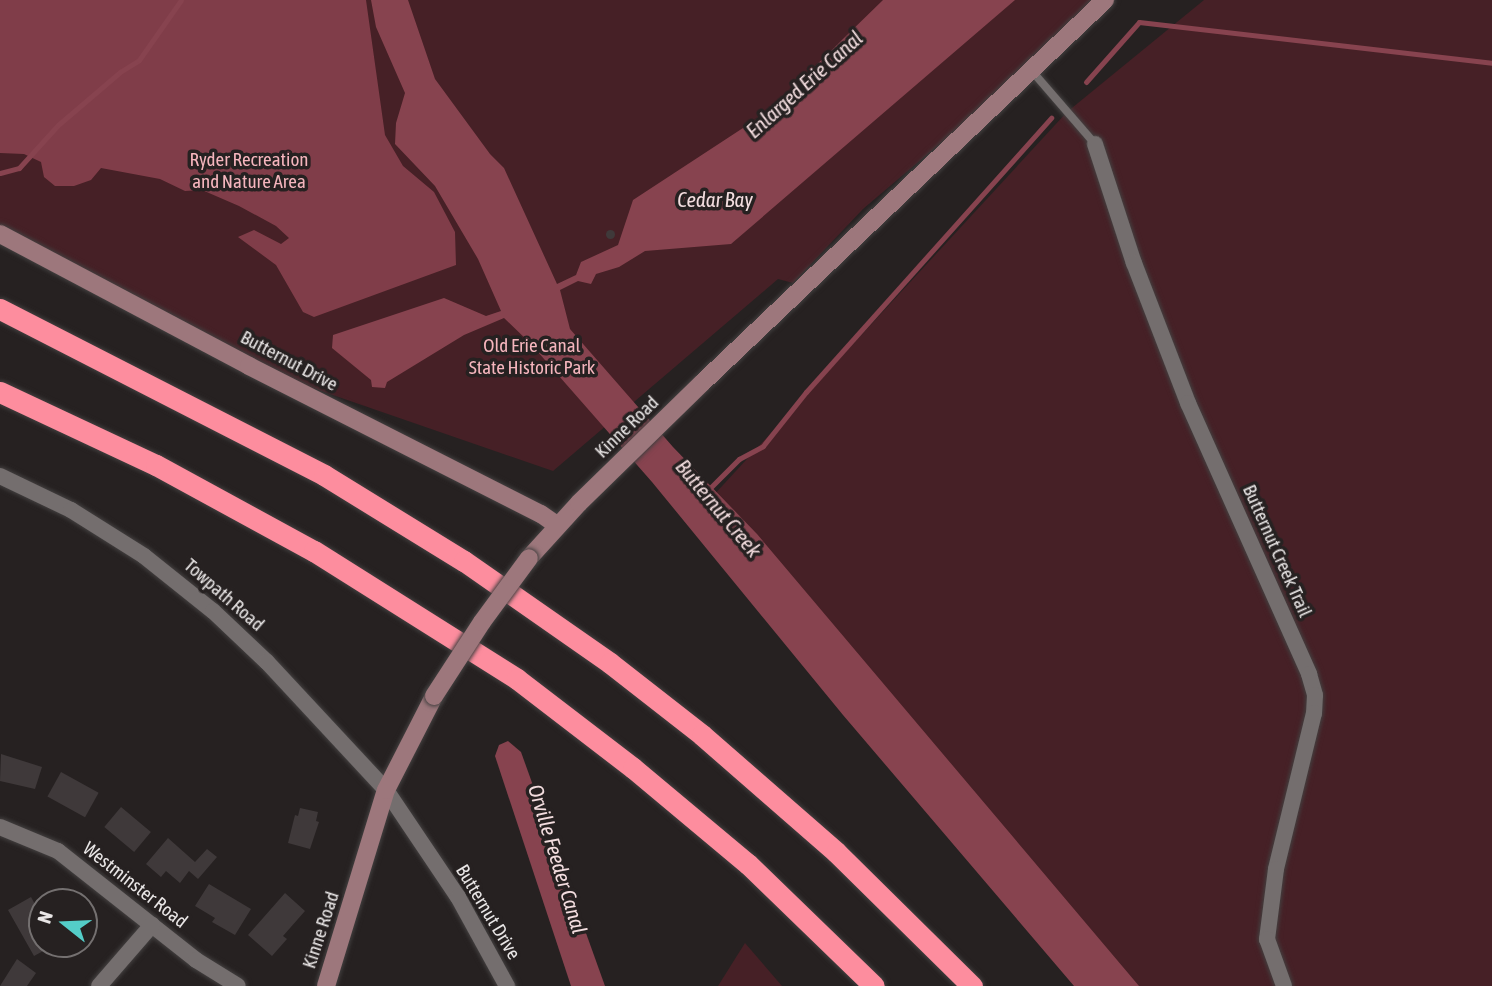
<!DOCTYPE html>
<html>
<head>
<meta charset="utf-8">
<style>
	body { margin:0 }
	#map { position:relative; width:1492px; height:986px; overflow:hidden; background:#262121; font-family:"Asap Condensed",sans-serif }
	div>[style] { position:absolute }
	.green>* { inset:0; background:#462026 }
	.forest>* { inset:0; background:#803d49 }
	.water>* { inset:0; background:#87434f }
	.stream>* { height:5px; margin:-2.5px; padding:0 2.5px; transform-origin:2.5px; border-radius:2.5px; background:#87434f }
	.building>* { inset:0; background:#3f393a; transform-origin:0 0 }
	.round { border-radius:50% }
	.roads { filter:drop-shadow(0 0 2px #434040) drop-shadow(0 0 2px #434040) }
	.lane>* { height:8px; margin:-4px; padding:0 4px; transform-origin:4px; border-radius:4px; background:#746e6e }
	.street>* { height:16px; margin:-8px; padding:0 8px; transform-origin:8px; border-radius:8px; background:#746e6e }
	.secondary>* { height:18px; margin:-9px; padding:0 9px; transform-origin:9px; border-radius:9px; background:#9d777c }
	.highway>* { height:21px; margin:-10.5px; padding:0 10.5px; transform-origin:10.5px; border-radius:10.5px; background:#fd8d9e }
	.bridges { filter:drop-shadow(0 0 2px #434040) drop-shadow(0 0 2px #434040) }
	.secondary-bridge>* { height:18px; margin:-9px; padding:0 9px; transform-origin:9px; border-radius:9px; background:#9d777c }
	span { translate:-50% -50%; white-space:nowrap; text-align:center; line-height:1.15; -webkit-text-stroke:7px #262121; paint-order:stroke }
	.park-label { font-size:19px; color:#f5b5bd }
	.street-label { font-size:19px; color:#e9e6e6 }
	.water-label { font-size:21px; color:#f3dddf; font-style:italic }
	.north { position:absolute; left:28px; top:888px; width:70px; height:70px; box-sizing:border-box; background:#262121; border:2px solid #747070; border-radius:50%; rotate:288deg; font-size:19px; font-weight:700; line-height:28px; text-align:center; color:#e9e6e6 }
	.north::after { content:''; display:block; margin:auto; width:24px; height:32px; background:#54cdc8; clip-path:polygon(50% 0,100% 100%,50% 72%,0 100%) }
</style>
</head>
<body>
<div id="map">
	<div class="green">
		<i style="clip-path:polygon(0 0,1109px 0,863px 209px,793px 283px,778px 279px,553px 471px,249px 366px,0 234px)"></i>
		<i style="clip-path:polygon(1204px 0,1492px 0,1492px 986px,1099px 986px,700px 510px,1067px 112px)"></i>
		<i style="clip-path:polygon(745px 943px,782px 986px,718px 986px)"></i>
	</div>
	<div class="forest">
		<i style="clip-path:polygon(0 0,366px 0,385px 135px,403px 166px,434px 192px,455px 232px,456px 265px,314px 317px,303px 312px,276px 265px,238px 237px,254px 230px,281px 244px,289px 238px,276px 226px,239px 206px,202px 190px,185px 191px,160px 179px,101px 168px,91px 180px,74px 186px,55px 186px,44px 177px,41px 162px,24px 154px,0 153px)"></i>
	</div>
	<div class="water">
		<i style="clip-path:polygon(371px 0,408px 0,435px 79px,490px 154px,504px 168px,557px 284px,576px 275px,581px 262px,618px 245px,633px 200px,769px 111px,883px 0,1015px 0,731px 244px,645px 251px,619px 267px,596px 274px,591px 284px,578px 281px,560px 290px,570px 329px,673px 447px,757px 534px,1139px 986px,1074px 986px,843px 715px,652px 482px,530px 343px,504px 318px,464px 335px,387px 382px,385px 388px,372px 387px,371px 380px,332px 348px,333px 335px,444px 298px,486px 316px,501px 311px,478px 259px,435px 186px,395px 144px,396px 123px,405px 93px,376px 27px)"></i>
		<i style="clip-path:polygon(508px 741px,521px 752px,605px 986px,571px 986px,495px 756px,499px 745px)"></i>
	</div>
	<div class="stream">
		<i style="left:1086px;top:82px;width:80px;rotate:-48.5deg"></i>
		<i style="left:1139px;top:22px;width:355px;rotate:6.6deg"></i>
		<i style="left:0;top:173px;width:20px;rotate:-15deg"></i>
		<i style="left:19px;top:168px;width:58px;rotate:-47.8deg"></i>
		<i style="left:58px;top:125px;width:82px;rotate:-40.5deg"></i>
		<i style="left:120px;top:72px;width:22px;rotate:-32deg"></i>
		<i style="left:139px;top:60px;width:73px;rotate:-55deg"></i>
		<i style="left:708px;top:490px;width:44px;rotate:-45deg"></i>
		<i style="left:739px;top:459px;width:27px;rotate:-28deg"></i>
		<i style="left:763px;top:446px;width:69px;rotate:-51.5deg"></i>
		<i style="left:806px;top:392px;width:368px;rotate:-48.2deg"></i>
	</div>
	<div class="building">
		<i class="round" style="left:605.5px;top:229.5px;width:9px;height:9px"></i>
		<i style="clip-path:polygon(1px 754px,42px 767px,35px 789px,0 781px)"></i>
		<i style="left:61px;top:772px;width:43px;height:28px;rotate:29deg"></i>
		<i style="left:121px;top:807px;width:39px;height:26px;rotate:40deg"></i>
		<i style="clip-path:polygon(300px 808px,318px 812px,316px 821px,319px 822px,310px 849px,288px 843px,295px 815px,298px 816px)"></i>
		<i style="clip-path:polygon(168px 838px,195px 862px,207px 849px,217px 857px,198px 879px,189px 871px,180px 883px,166px 871px,161px 877px,146px 864px)"></i>
		<i style="clip-path:polygon(209px 884px,251px 909px,235px 935px,212px 922px,215px 918px,195px 906px)"></i>
		<i style="clip-path:polygon(285px 893px,305px 911px,283px 936px,287px 939px,272px 956px,248px 935px)"></i>
		<i style="clip-path:polygon(31px 897px,42px 917px,42px 944px,56px 944px,34px 956px,8px 910px)"></i>
		<i style="clip-path:polygon(17px 959px,36px 973px,27px 986px,0 986px)"></i>
	</div>
	<div class="roads">
		<div class="lane">
			<i style="left:1031px;top:70px;width:98px;rotate:49.1deg"></i>
		</div>
		<div class="street">
			<i style="left:1095px;top:144px;width:125px;rotate:71.9deg"></i>
			<i style="left:1134px;top:263px;width:150px;rotate:68.9deg"></i>
			<i style="left:1188px;top:403px;width:297px;rotate:65.9deg"></i>
			<i style="left:1309px;top:674px;width:22px;rotate:74deg"></i>
			<i style="left:1315px;top:695px;width:18px;rotate:93deg"></i>
			<i style="left:1314px;top:713px;width:161px;rotate:103.7deg"></i>
			<i style="left:1276px;top:869px;width:71px;rotate:97.3deg"></i>
			<i style="left:1267px;top:939px;width:50px;rotate:70.1deg"></i>
			<i style="left:0;top:476px;width:79px;rotate:25.6deg"></i>
			<i style="left:71px;top:510px;width:86px;rotate:32.2deg"></i>
			<i style="left:144px;top:556px;width:88px;rotate:38.6deg"></i>
			<i style="left:213px;top:611px;width:74px;rotate:43.4deg"></i>
			<i style="left:267px;top:662px;width:175px;rotate:47.1deg"></i>
			<i style="left:386px;top:790px;width:129px;rotate:56.1deg"></i>
			<i style="left:458px;top:897px;width:102px;rotate:61.2deg"></i>
			<i style="left:0;top:827px;width:63px;rotate:22.5deg"></i>
			<i style="left:58px;top:851px;width:176px;rotate:38.3deg"></i>
			<i style="left:196px;top:960px;width:49px;rotate:31.8deg"></i>
			<i style="left:99px;top:986px;width:81px;rotate:-49deg"></i>
		</div>
		<div class="secondary">
			<i style="left:0;top:234px;width:282px;rotate:27.9deg"></i>
			<i style="left:249px;top:366px;width:327px;rotate:26.9deg"></i>
			<i style="left:541px;top:514px;width:19px;rotate:35deg"></i>
			<i style="left:529px;top:558px;width:74px;rotate:-47.7deg"></i>
			<i style="left:579px;top:503px;width:172px;rotate:-44.3deg"></i>
			<i style="left:702px;top:383px;width:556px;rotate:-43.54deg"></i>
			<i style="left:326px;top:986px;width:205px;rotate:-73deg"></i>
			<i style="left:386px;top:790px;width:106px;rotate:-62.9deg"></i>
		</div>
		<div class="highway">
			<i style="left:0;top:309px;width:364px;rotate:27.1deg"></i>
			<i style="left:324px;top:475px;width:164px;rotate:31.6deg"></i>
			<i style="left:464px;top:561px;width:178px;rotate:34.9deg"></i>
			<i style="left:610px;top:663px;width:117px;rotate:38deg"></i>
			<i style="left:702px;top:735px;width:178px;rotate:41.1deg"></i>
			<i style="left:836px;top:852px;width:191px;rotate:44.6deg"></i>
			<i style="left:0;top:392px;width:172px;rotate:25.1deg"></i>
			<i style="left:156px;top:465px;width:180px;rotate:28.6deg"></i>
			<i style="left:314px;top:551px;width:240px;rotate:32.2deg"></i>
			<i style="left:517px;top:679px;width:146px;rotate:37.5deg"></i>
			<i style="left:633px;top:768px;width:150px;rotate:39.9deg"></i>
			<i style="left:748px;top:864px;width:175px;rotate:44.1deg"></i>
		</div>
	</div>
	<div class="bridges">
		<div class="secondary-bridge">
			<i style="left:434px;top:696px;width:88px;rotate:-57deg"></i>
			<i style="left:482px;top:622px;width:79px;rotate:-53.7deg"></i>
		</div>
	</div>
	<div class="park-label">
		<span style="left:249px;top:171px">Ryder Recreation<br>and Nature Area</span>
		<span style="left:532px;top:357px">Old Erie Canal<br>State Historic Park</span>
	</div>
	<div class="street-label">
		<span style="left:289px;top:361px;rotate:28deg">Butternut Drive</span>
		<span style="left:627px;top:427px;rotate:-44deg">Kinne Road</span>
		<span style="left:1277px;top:551px;rotate:66deg">Butternut Creek Trail</span>
		<span style="left:224px;top:595px;rotate:41deg">Towpath Road</span>
		<span style="left:135px;top:885px;rotate:38deg">Westminster Road</span>
		<span style="left:488px;top:912px;rotate:59deg">Butternut Drive</span>
		<span style="left:321px;top:930px;rotate:-72deg">Kinne Road</span>
	</div>
	<div class="water-label">
		<span style="left:804px;top:84px;rotate:-42deg">Enlarged Erie Canal</span>
		<span style="left:715px;top:199px">Cedar Bay</span>
		<span style="left:719px;top:508px;rotate:50deg">Butternut Creek</span>
		<span style="left:558px;top:859px;rotate:73deg">Orville Feeder Canal</span>
	</div>
	<div class="north">N</div>
</div>
</body>
</html>
